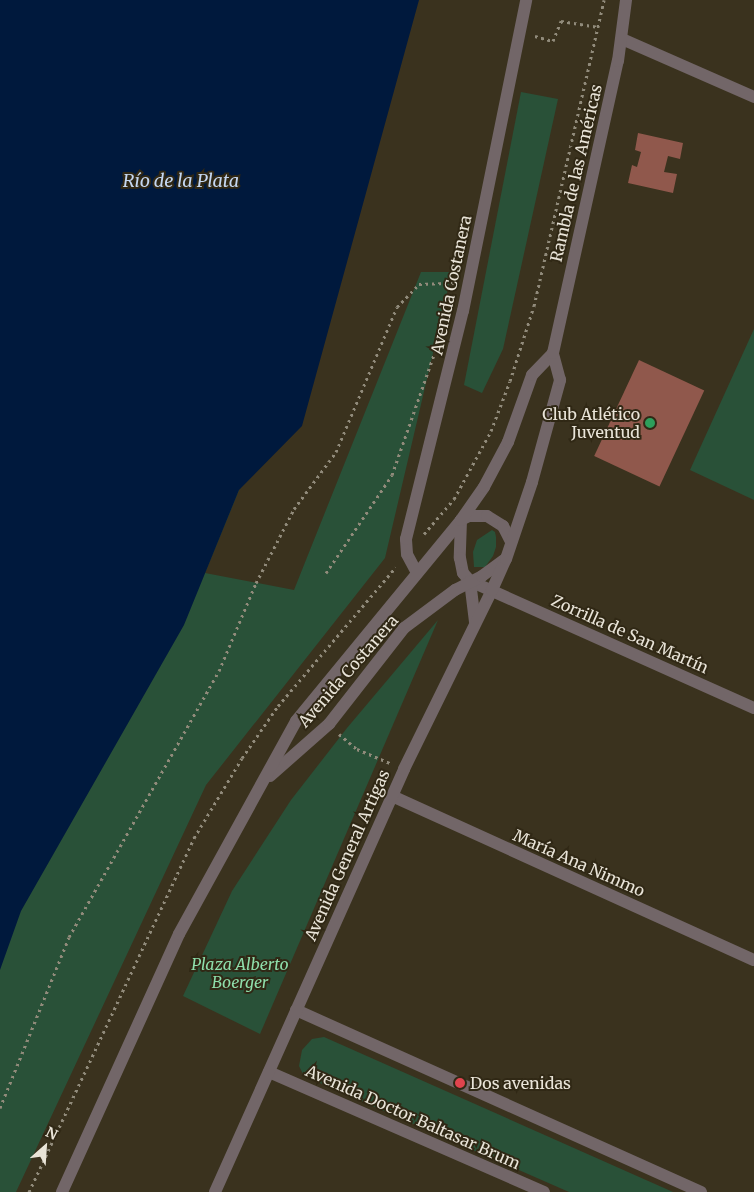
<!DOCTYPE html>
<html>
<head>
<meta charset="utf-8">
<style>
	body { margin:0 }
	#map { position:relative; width:754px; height:1192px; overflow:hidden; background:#3a321e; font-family:Merriweather,serif }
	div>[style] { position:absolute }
	.green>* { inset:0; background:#295138 }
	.water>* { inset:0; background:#00193d }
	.building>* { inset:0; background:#90584c; transform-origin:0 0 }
	.path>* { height:3px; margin-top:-1.5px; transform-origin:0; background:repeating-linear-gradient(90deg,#918b7b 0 2.5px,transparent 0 6.5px) }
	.minor>* { height:12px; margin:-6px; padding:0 6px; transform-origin:6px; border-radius:6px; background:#726668 }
	.tertiary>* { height:12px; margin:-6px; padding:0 6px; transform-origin:6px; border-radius:6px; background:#726668 }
	.dots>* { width:14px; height:14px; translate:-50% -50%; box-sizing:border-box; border:2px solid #302815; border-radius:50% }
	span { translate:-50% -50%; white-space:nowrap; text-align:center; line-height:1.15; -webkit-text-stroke:4px #302815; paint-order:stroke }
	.street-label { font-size:16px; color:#e9e4d8 }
	.poi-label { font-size:16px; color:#e9e4d8 }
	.right { translate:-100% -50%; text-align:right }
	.left { translate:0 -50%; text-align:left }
	.park-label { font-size:16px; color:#8edeab; font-style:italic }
	.water-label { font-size:18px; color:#c4d7f2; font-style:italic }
	.north { position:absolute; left:20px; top:1122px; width:50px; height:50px; -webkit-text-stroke:4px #302815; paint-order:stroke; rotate:26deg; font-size:14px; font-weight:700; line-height:20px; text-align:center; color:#e9e4d8 }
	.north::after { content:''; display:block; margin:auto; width:18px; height:22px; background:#e9e4d8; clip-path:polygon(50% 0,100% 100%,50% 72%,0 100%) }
</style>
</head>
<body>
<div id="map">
	<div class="green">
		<i style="clip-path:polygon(521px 92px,558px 99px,503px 349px,482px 393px,464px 385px)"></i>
		<i style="clip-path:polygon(421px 272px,452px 272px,385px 558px,206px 785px,16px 1192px,0 1192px,0 463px,239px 490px,205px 573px,294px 590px)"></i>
		<i style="clip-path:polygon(754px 329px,754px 500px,690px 470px)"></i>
		<i style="clip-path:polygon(492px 530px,495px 532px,496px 537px,496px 547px,493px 556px,485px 567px,474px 567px,473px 552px,477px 540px)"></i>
		<i style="clip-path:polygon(438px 620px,260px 1034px,183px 996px,232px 891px,291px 800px,347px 728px)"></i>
		<i style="clip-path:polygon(324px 1037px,673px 1192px,569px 1192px,304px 1076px,299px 1066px,302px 1050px,312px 1039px)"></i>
	</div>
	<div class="water">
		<i style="clip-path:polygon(0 0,419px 0,302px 426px,239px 490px,184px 625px,21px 911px,0 970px)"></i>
	</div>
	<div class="building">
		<i style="clip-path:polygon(638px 133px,683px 143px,680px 159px,668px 156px,664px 172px,677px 174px,673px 193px,628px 183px,632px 165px,637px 167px,641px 152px,635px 150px)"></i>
		<i style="left:639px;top:360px;width:72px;height:106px;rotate:25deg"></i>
	</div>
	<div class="path">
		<i style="left:535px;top:36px;width:19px;rotate:16deg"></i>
		<i style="left:553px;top:41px;width:22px;rotate:-68deg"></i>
		<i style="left:561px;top:21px;width:38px;rotate:9deg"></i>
		<i style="left:424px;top:534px;width:46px;rotate:-49.4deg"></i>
		<i style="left:454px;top:499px;width:77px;rotate:-61.4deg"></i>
		<i style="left:491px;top:431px;width:53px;rotate:-69.2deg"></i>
		<i style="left:510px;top:381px;width:79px;rotate:-72.3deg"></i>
		<i style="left:534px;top:306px;width:314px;rotate:-77.1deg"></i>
		<i style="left:326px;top:573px;width:118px;rotate:-56deg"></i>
		<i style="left:392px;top:475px;width:133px;rotate:-70.8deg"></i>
		<i style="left:339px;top:734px;width:23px;rotate:40deg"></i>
		<i style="left:357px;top:749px;width:36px;rotate:23deg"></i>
		<i style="left:0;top:1108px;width:184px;rotate:-68deg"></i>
		<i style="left:69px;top:937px;width:305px;rotate:-60.6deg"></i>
		<i style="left:219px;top:671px;width:95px;rotate:-67.2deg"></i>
		<i style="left:256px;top:583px;width:83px;rotate:-62.8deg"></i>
		<i style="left:294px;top:509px;width:71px;rotate:-53.6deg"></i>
		<i style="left:336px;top:452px;width:157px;rotate:-67.2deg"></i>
		<i style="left:397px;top:307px;width:32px;rotate:-46deg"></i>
		<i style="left:419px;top:284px;width:35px;rotate:-2deg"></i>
		<i style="left:29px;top:1192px;width:391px;rotate:-65deg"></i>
		<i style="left:194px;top:838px;width:93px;rotate:-59deg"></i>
		<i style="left:242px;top:758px;width:63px;rotate:-55.3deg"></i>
		<i style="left:278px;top:706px;width:182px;rotate:-49.7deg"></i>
	</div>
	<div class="minor">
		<i style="left:622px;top:39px;width:144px;rotate:23.7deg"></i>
		<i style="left:417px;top:573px;width:21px;rotate:-118deg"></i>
		<i style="left:407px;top:554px;width:15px;rotate:-94deg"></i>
		<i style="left:406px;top:539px;width:235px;rotate:-76deg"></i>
		<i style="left:463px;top:311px;width:317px;rotate:-78.5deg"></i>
		<i style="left:470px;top:581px;width:311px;rotate:24.1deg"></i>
		<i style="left:392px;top:796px;width:397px;rotate:24.4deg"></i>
		<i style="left:296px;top:1010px;width:444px;rotate:24.2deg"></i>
		<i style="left:269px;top:1072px;width:300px;rotate:23.6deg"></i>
	</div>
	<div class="tertiary">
		<i style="left:461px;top:520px;width:38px;rotate:92deg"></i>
		<i style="left:460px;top:558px;width:15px;rotate:79deg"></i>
		<i style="left:463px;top:573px;width:11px;rotate:49deg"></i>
		<i style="left:470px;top:581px;width:41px;rotate:83deg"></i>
		<i style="left:461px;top:520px;width:9px;rotate:-27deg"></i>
		<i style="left:469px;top:516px;width:18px"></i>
		<i style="left:487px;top:516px;width:19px;rotate:32deg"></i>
		<i style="left:503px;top:526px;width:18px;rotate:63deg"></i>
		<i style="left:270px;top:776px;width:79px;rotate:-41.4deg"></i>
		<i style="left:329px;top:724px;width:122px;rotate:-52deg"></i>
		<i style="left:404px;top:628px;width:64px;rotate:-36.7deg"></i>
		<i style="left:455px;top:590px;width:30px;rotate:-27deg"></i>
		<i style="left:482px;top:576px;width:27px;rotate:-36deg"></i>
		<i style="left:62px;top:1192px;width:283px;rotate:-65.6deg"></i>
		<i style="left:179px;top:934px;width:243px;rotate:-61.2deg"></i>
		<i style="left:296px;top:721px;width:260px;rotate:-50.6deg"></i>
		<i style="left:461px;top:520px;width:40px;rotate:-55.1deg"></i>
		<i style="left:484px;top:487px;width:51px;rotate:-61.9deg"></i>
		<i style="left:508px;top:442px;width:71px;rotate:-70.3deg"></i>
		<i style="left:532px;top:375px;width:30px;rotate:-46deg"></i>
		<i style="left:215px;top:1192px;width:463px;rotate:-65.9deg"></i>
		<i style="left:404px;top:769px;width:199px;rotate:-63.8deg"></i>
		<i style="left:492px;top:590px;width:34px;rotate:-66deg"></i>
		<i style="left:506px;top:559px;width:81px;rotate:-71.3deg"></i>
		<i style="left:532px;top:482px;width:106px;rotate:-74.6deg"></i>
		<i style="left:560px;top:380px;width:28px;rotate:-105deg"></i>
		<i style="left:553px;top:353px;width:299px;rotate:-77.5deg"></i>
		<i style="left:618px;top:61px;width:62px;rotate:-82.5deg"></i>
	</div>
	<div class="dots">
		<i style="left:650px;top:423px;background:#2e9e5b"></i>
		<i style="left:460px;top:1083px;background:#e0444e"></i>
	</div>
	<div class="street-label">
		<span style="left:576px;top:173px;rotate:-77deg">Rambla de las Américas</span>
		<span style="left:451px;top:285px;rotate:-78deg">Avenida Costanera</span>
		<span style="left:630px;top:634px;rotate:24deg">Zorrilla de San Martín</span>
		<span style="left:348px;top:671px;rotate:-49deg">Avenida Costanera</span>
		<span style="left:347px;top:855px;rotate:-66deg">Avenida General Artigas</span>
		<span style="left:579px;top:863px;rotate:24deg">María Ana Nimmo</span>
		<span style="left:413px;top:1117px;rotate:24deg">Avenida Doctor Baltasar Brum</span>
	</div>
	<div class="poi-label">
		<span class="right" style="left:640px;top:423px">Club Atlético<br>Juventud</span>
		<span class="left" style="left:470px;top:1083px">Dos avenidas</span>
	</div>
	<div class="park-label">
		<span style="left:240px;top:973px">Plaza Alberto<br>Boerger</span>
	</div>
	<div class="water-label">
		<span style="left:181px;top:181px">Río de la Plata</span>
	</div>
	<div class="north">N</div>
</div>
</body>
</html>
